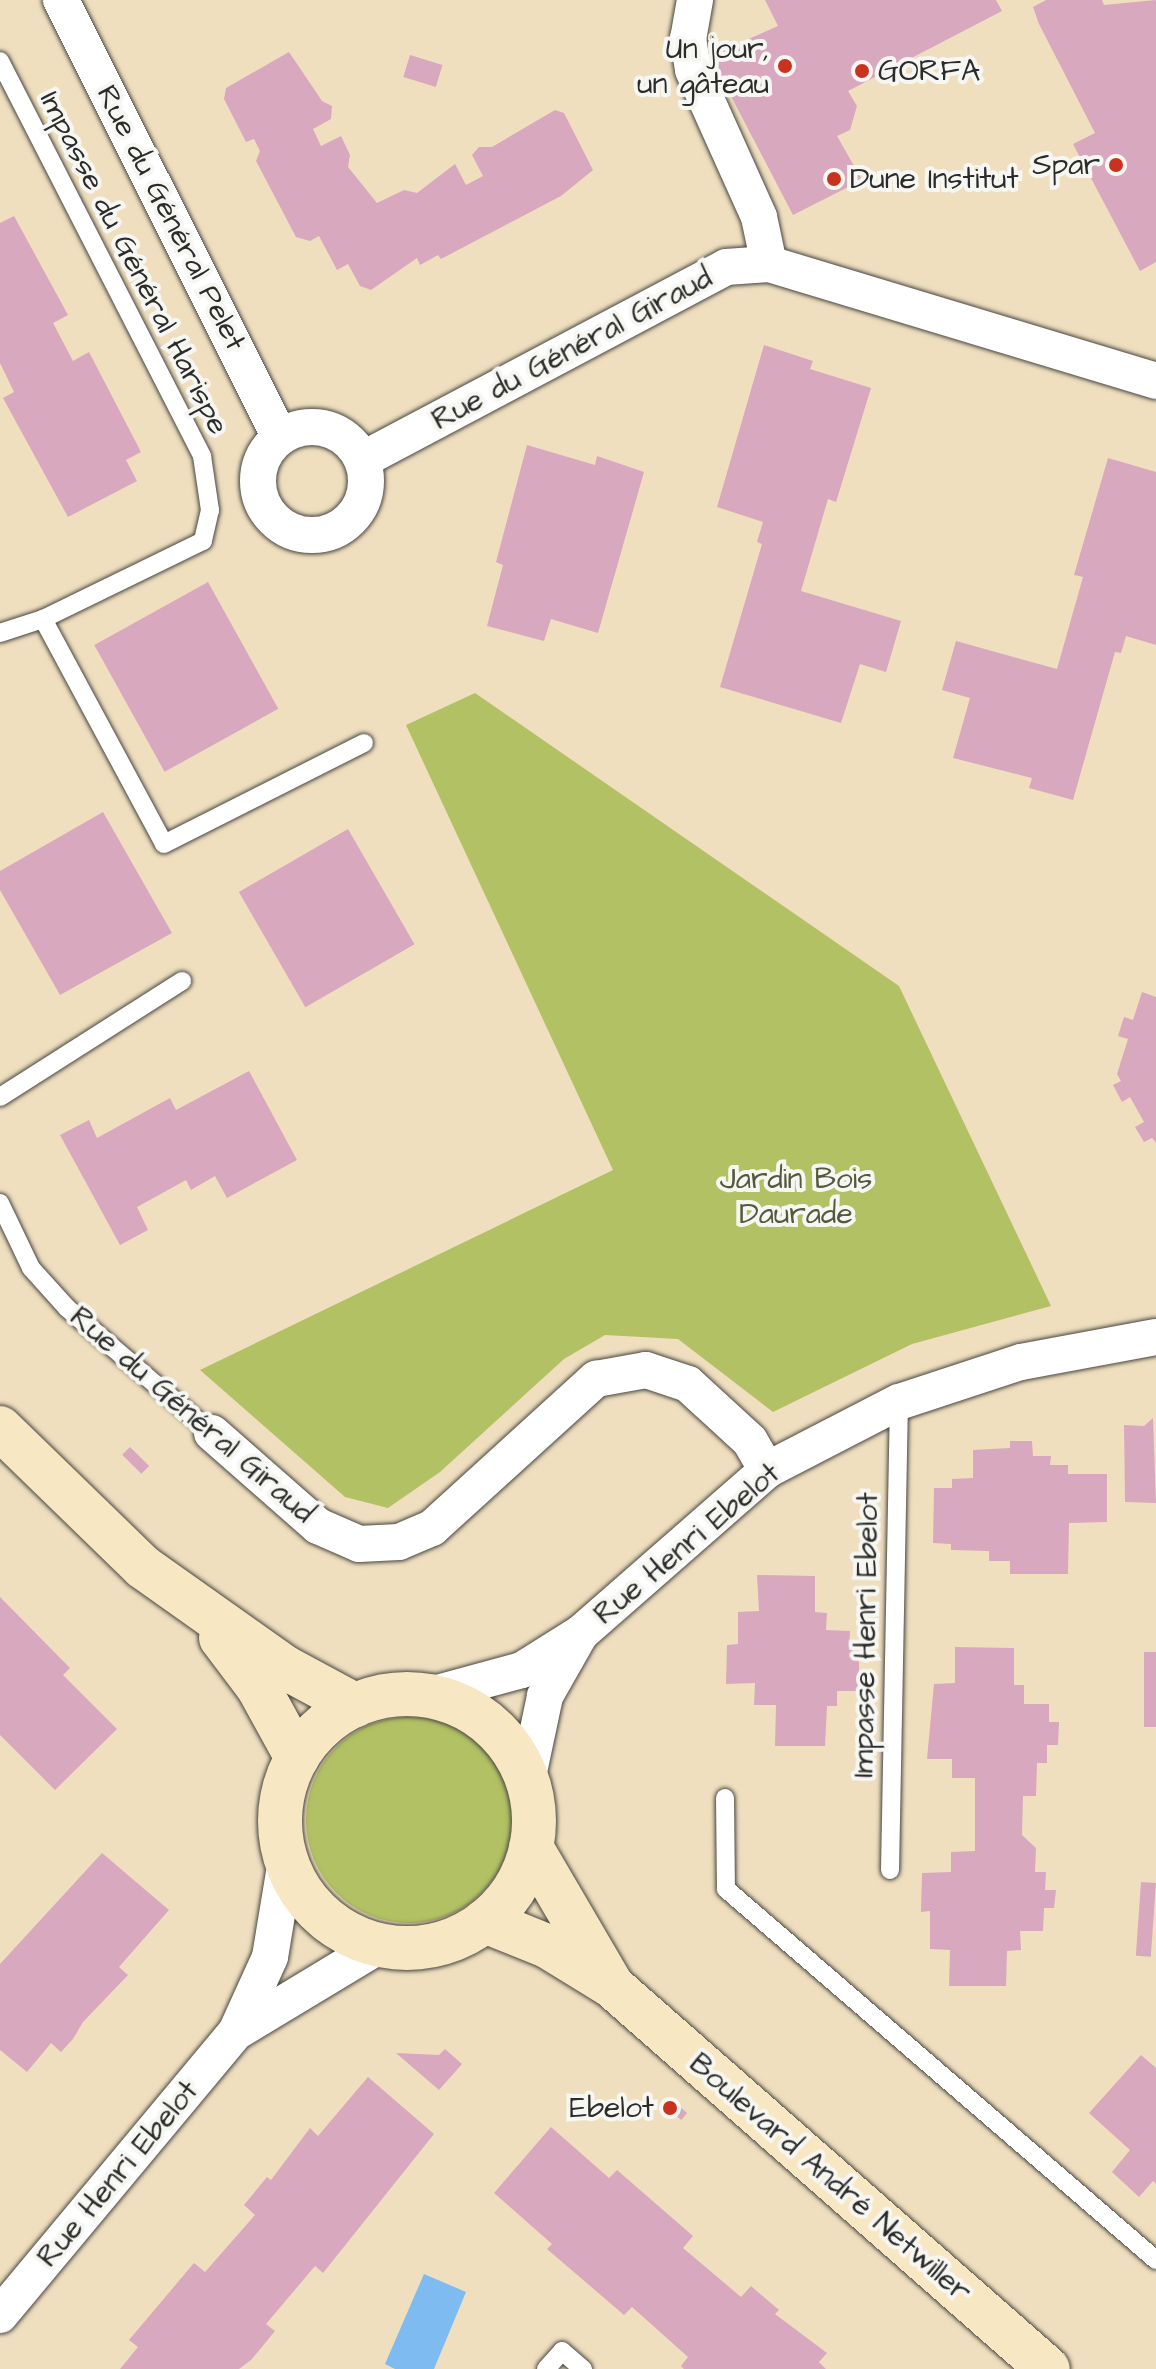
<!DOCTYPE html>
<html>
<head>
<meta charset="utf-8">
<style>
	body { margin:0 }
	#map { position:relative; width:1156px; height:2369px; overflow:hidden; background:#efdfbf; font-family:"Architects Daughter",sans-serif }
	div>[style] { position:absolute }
	.green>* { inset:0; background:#b2c164 }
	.round { border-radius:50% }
	.water>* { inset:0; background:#7dbbf0 }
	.building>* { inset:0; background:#d8a8bf; transform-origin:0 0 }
	.roads { filter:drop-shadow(0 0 2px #484641) drop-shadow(0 0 2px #484641) }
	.lane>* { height:18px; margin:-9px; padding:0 9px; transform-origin:9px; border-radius:9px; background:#fff }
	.street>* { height:36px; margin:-18px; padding:0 18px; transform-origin:18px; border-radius:18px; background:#fff }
	.street>.ring { margin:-18px; padding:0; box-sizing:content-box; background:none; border:36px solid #fff; border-radius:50% }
	.secondary>* { height:44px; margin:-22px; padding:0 22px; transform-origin:22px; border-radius:22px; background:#f8e7c3 }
	.secondary>.ring { margin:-22px; padding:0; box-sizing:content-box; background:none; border:44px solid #f8e7c3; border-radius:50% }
	.dots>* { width:22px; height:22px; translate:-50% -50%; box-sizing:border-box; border:4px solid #f6f6f2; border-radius:50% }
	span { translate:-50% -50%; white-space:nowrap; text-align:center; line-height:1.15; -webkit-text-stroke:8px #f6f6f2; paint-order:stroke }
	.poi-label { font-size:30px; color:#2b2b2b }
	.right { translate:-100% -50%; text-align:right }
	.left { translate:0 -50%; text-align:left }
	.street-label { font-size:30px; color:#2b2b2b }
	.park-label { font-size:30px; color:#54583c }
</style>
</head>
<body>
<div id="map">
	<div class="green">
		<i style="clip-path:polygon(475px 693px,899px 986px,1051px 1306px,912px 1344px,773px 1412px,678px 1339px,605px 1335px,564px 1359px,440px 1472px,388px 1508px,345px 1497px,200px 1370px,613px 1170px,406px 725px)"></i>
		<i class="round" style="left:306px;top:1717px;width:206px;height:206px"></i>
	</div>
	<div class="water">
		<i style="clip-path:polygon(424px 2274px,466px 2292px,434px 2369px,395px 2369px,385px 2364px)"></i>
	</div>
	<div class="building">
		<i style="clip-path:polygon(765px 0,996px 0,1002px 11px,848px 91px,857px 106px,850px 130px,837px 136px,862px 180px,793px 215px,710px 56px,778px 26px)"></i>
		<i style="clip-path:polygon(1046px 0,1102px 0,1104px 5px,1156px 0,1156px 262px,1140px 271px,1073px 144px,1095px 133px,1039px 24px,1033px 7px)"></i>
		<i style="clip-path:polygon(289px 52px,322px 101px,332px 106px,331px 119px,313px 129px,321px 146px,341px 136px,350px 155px,348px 167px,377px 203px,404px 190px,417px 193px,455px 164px,466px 185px,483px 176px,472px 155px,479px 147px,492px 147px,555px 110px,564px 113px,593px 170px,561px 196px,441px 259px,438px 255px,420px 265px,417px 258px,371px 290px,360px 286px,348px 264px,337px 270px,319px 236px,310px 241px,296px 237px,256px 161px,260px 151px,254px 139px,246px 142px,224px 99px,226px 88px)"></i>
		<i style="left:410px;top:55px;width:34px;height:23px;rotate:17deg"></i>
		<i style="clip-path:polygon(14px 216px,68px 315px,53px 323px,73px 361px,89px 352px,141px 452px,126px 460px,137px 481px,68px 517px,3px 398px,14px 392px,0 363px,0 223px)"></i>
		<i style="clip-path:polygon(764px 345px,813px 361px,810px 369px,871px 388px,836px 502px,828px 499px,801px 591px,901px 621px,886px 672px,860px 664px,841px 723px,720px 687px,762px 544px,757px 542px,763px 522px,717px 507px)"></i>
		<i style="clip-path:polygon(527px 445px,595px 465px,597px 456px,644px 472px,598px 633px,551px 619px,544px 641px,487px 626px,503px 565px,496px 562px)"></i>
		<i style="clip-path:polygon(1108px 458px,1156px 472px,1156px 645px,1126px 636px,1121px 653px,1115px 652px,1073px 800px,1029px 788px,1032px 778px,953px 758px,970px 698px,942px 690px,956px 641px,1057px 669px,1083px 577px,1074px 575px)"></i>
		<i style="left:208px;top:582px;width:145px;height:130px;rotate:61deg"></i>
		<i style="clip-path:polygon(103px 812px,172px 933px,60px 995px,0 890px,0 871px)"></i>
		<i style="left:348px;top:829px;width:133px;height:126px;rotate:60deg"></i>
		<i style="clip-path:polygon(1142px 992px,1156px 997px,1156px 1143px,1152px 1138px,1144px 1142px,1135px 1127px,1144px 1122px,1130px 1097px,1122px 1102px,1113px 1085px,1121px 1081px,1117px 1074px,1128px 1039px,1118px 1036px,1124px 1017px,1133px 1020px)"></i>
		<i style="clip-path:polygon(249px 1071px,297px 1160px,227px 1198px,215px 1176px,191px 1190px,186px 1180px,137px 1207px,148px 1230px,120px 1245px,60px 1135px,89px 1120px,97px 1138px,170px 1098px,176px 1110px)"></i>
		<i style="clip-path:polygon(1153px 1418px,1156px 1503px,1125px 1502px,1124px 1425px,1144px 1426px)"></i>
		<i style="clip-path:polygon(1010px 1441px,1032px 1441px,1033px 1456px,1051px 1456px,1050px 1465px,1068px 1465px,1068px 1474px,1107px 1474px,1107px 1522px,1069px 1523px,1068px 1574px,1010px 1574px,1010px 1561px,989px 1561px,989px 1551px,951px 1550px,951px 1544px,933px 1543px,934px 1488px,952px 1488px,952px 1479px,973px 1478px,973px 1450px,1010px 1448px)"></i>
		<i style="left:130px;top:1447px;width:27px;height:11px;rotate:45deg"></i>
		<i style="clip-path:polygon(757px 1575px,815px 1576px,815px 1612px,827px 1613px,826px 1630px,850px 1631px,849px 1650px,859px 1650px,859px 1691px,837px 1691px,837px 1706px,827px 1706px,825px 1746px,775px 1746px,776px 1705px,754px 1705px,755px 1683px,726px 1684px,727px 1645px,738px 1644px,738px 1612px,759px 1611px)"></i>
		<i style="clip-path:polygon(0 1597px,70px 1668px,63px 1675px,117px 1729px,55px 1790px,0 1735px)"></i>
		<i style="clip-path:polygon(955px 1647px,1014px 1648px,1014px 1685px,1024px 1685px,1024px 1704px,1049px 1704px,1049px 1722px,1059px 1722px,1058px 1745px,1047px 1745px,1047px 1763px,1037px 1763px,1036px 1796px,1023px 1796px,1022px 1835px,1036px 1848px,1035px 1872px,1046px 1872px,1045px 1890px,1056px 1890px,1054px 1908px,1044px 1908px,1043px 1931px,1020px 1931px,1021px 1950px,1007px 1951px,1006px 1986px,949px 1986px,950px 1950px,930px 1949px,930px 1911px,921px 1912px,922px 1873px,951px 1872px,951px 1852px,975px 1851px,975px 1778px,952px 1778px,952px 1759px,927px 1759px,934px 1684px,955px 1683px)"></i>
		<i style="left:1144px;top:1652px;width:12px;height:75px"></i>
		<i style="clip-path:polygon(102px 1853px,169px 1910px,119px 1967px,128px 1975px,83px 2022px,73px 2039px,61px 2052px,51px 2043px,27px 2072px,0 2050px,0 1964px)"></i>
		<i style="left:1141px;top:1882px;width:15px;height:74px;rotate:4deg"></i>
		<i style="clip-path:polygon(445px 2049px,462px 2064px,439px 2090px,396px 2053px,439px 2055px)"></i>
		<i style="clip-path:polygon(1141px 2055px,1156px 2068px,1156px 2184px,1153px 2181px,1139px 2197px,1112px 2172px,1130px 2150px,1089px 2113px)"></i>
		<i style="clip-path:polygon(368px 2077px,434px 2134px,323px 2273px,315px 2266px,266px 2324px,275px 2331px,251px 2360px,239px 2369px,120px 2369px,138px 2347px,129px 2340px,194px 2263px,205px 2272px,255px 2215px,244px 2205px,267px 2177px,271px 2180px,310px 2128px,318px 2136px)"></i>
		<i style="left:668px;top:2097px;width:25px;height:9px;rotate:40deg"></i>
		<i style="clip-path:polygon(551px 2127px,609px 2178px,617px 2170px,693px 2236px,683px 2248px,741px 2297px,751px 2286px,779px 2310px,775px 2314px,827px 2353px,819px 2362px,826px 2369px,684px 2369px,681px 2366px,688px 2357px,632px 2307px,624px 2315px,547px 2249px,552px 2244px,494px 2193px)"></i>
	</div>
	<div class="roads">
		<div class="lane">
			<i style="left:0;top:61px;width:444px;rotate:62.9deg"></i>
			<i style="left:202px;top:456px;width:55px;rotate:81.6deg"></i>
			<i style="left:210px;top:510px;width:32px;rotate:103deg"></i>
			<i style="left:203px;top:541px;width:178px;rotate:154deg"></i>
			<i style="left:43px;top:619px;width:45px;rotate:162deg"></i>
			<i style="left:43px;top:619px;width:255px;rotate:61.7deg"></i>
			<i style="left:164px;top:844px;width:224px;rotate:-26.8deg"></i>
			<i style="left:0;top:1097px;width:216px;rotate:-32.5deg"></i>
			<i style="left:0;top:1203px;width:72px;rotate:64.5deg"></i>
			<i style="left:31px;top:1268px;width:54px;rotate:48deg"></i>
			<i style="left:67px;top:1308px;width:191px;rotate:40.8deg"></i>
			<i style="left:725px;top:1798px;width:91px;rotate:89.4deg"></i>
			<i style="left:726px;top:1889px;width:568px;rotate:40.79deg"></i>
			<i style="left:890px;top:1870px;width:468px;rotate:-88.9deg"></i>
			<i style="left:546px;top:2369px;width:24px;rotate:-48deg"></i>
			<i style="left:562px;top:2351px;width:28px;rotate:41deg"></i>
		</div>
		<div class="street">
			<i style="left:61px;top:0;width:489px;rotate:63.4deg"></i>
			<i style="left:695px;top:0;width:39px;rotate:100deg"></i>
			<i style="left:688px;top:38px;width:32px;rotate:81deg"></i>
			<i style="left:693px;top:70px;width:161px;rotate:65.8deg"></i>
			<i style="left:759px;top:217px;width:48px;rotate:78deg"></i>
			<i class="ring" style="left:258px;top:427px;width:72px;height:72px"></i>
			<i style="left:362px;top:460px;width:412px;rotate:-27.9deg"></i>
			<i style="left:726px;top:267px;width:43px;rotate:-4deg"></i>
			<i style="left:769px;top:264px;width:404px;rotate:16.8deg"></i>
			<i style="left:212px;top:1433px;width:141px;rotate:41.3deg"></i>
			<i style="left:318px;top:1526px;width:45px;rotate:23.7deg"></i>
			<i style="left:359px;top:1544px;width:40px;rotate:-2.9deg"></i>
			<i style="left:399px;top:1542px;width:36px;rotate:-23deg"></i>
			<i style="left:432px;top:1528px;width:222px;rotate:-42.3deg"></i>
			<i style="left:596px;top:1379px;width:51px;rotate:-10.2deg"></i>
			<i style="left:646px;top:1370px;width:44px;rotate:18.4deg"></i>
			<i style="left:688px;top:1384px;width:84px;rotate:42.6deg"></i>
			<i style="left:750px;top:1441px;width:34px;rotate:60deg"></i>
			<i style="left:426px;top:1696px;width:99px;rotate:-15.2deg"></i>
			<i style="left:522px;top:1670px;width:70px;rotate:-32.1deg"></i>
			<i style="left:581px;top:1633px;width:247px;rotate:-41.2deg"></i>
			<i style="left:767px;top:1470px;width:148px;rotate:-27.3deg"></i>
			<i style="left:899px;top:1402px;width:128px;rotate:-18.2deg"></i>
			<i style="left:1021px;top:1362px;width:137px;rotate:-10.5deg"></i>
			<i style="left:527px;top:1781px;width:87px;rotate:-78deg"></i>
			<i style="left:545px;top:1696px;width:67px;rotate:-60.4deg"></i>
			<i style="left:241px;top:2029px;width:162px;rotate:-31.1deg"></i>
			<i style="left:0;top:2315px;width:368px;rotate:-50.2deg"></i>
			<i style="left:236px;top:2032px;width:82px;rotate:-65.6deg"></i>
			<i style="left:270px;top:1957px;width:98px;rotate:-80.6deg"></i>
		</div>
		<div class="secondary">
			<i style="left:0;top:1428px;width:199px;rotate:44.2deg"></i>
			<i style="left:143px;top:1567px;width:173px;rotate:35.3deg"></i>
			<i style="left:284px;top:1667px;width:81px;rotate:28.2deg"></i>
			<i style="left:221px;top:1638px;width:61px;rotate:52.9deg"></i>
			<i style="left:258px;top:1687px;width:81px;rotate:61.2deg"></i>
			<i class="ring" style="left:280px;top:1694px;width:210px;height:210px"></i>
			<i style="left:531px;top:1847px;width:159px;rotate:59.7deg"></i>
			<i style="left:485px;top:1921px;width:67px;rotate:22deg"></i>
			<i style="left:547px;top:1946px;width:76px;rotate:31.6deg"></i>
			<i style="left:612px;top:1986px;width:580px;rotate:41.3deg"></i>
		</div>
	</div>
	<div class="dots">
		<i style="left:785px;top:66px;background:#c8321e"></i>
		<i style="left:862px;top:71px;background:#c8321e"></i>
		<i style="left:1116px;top:165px;background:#c8321e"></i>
		<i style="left:834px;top:179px;background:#c8321e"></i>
		<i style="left:670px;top:2108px;background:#c8321e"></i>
	</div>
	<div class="poi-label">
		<span class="right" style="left:769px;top:66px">Un jour,<br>un gâteau</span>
		<span class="left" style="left:878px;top:71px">GORFA</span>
		<span class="right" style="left:1100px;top:165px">Spar</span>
		<span class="left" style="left:850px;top:179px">Dune Institut</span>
		<span class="right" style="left:654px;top:2108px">Ebelot</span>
	</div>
	<div class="street-label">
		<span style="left:171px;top:218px;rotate:63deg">Rue du Général Pelet</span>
		<span style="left:134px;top:263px;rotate:63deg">Impasse du Général Harispe</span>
		<span style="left:572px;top:349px;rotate:-28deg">Rue du Général Giraud</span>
		<span style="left:192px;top:1415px;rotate:41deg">Rue du Général Giraud</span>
		<span style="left:687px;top:1544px;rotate:-40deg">Rue Henri Ebelot</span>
		<span style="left:866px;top:1635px;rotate:-89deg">Impasse Henri Ebelot</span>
		<span style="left:118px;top:2174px;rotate:-50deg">Rue Henri Ebelot</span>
		<span style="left:830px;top:2178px;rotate:41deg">Boulevard André Netwiller</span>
	</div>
	<div class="park-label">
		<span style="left:796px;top:1196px">Jardin Bois<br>Daurade</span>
	</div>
</div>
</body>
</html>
